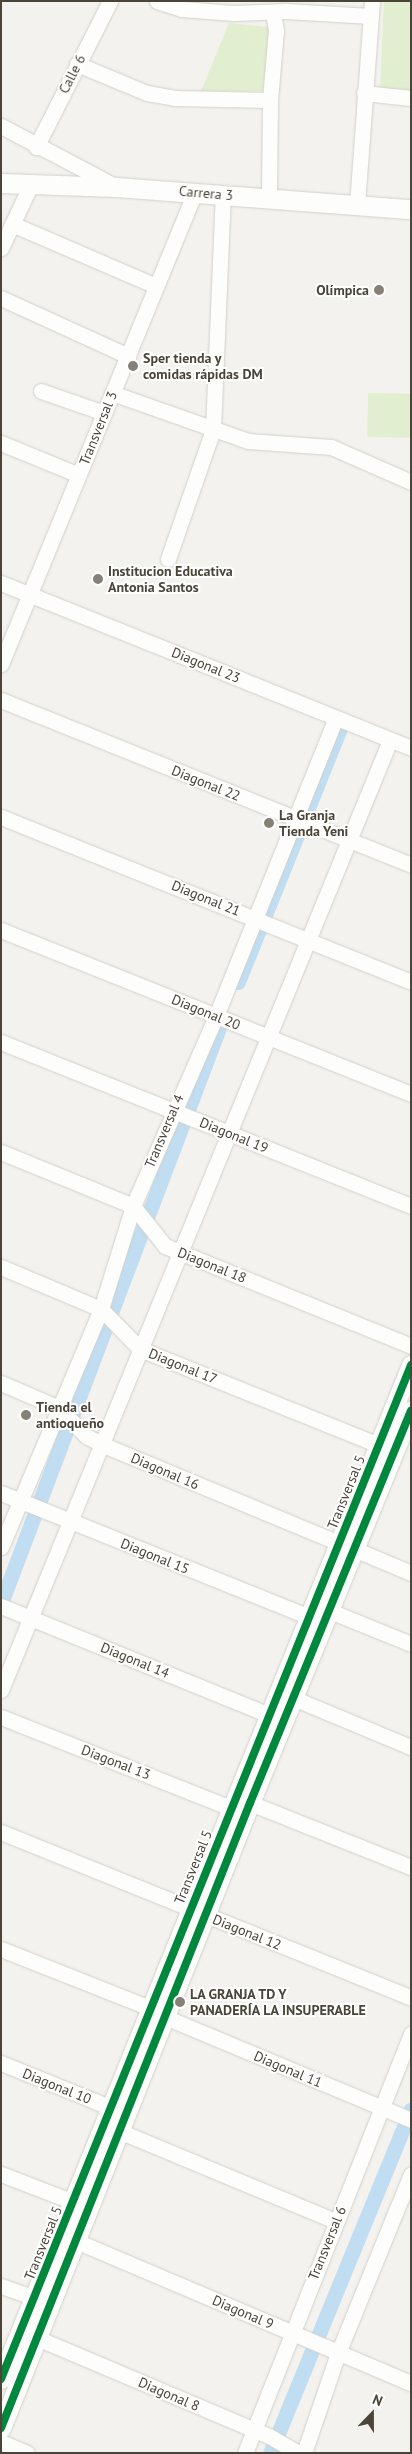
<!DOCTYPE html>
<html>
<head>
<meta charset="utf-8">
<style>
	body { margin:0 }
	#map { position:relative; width:412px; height:2454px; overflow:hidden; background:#f4f2ee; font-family:"PT Sans",sans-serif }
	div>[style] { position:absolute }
	.green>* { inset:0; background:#e1eecf; transform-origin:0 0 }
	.canal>* { height:15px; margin:-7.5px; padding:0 7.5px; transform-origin:7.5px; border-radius:7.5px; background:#c0ddf1 }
	.roads { filter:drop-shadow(0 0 1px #d2d0cb) drop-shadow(0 0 1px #d2d0cb) }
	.minor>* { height:15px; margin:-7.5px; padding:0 7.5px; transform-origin:7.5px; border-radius:7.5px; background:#fdfdfc }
	.tertiary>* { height:19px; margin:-9.5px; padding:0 9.5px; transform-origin:9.5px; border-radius:9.5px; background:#fdfdfc }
	.cycleway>* { height:8px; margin:-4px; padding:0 4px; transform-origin:4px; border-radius:4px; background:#00873e }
	.dots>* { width:14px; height:14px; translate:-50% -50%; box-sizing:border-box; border:2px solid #fff; border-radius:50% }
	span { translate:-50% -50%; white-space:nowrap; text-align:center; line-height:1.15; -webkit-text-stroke:4px #fff; paint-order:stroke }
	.street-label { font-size:14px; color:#4b4439 }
	.poi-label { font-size:14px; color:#4b4439; font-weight:700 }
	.right { translate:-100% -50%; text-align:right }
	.left { translate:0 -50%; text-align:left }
	.frame { position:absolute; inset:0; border:2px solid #4b4439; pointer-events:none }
	.north { position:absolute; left:347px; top:2389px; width:50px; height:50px; -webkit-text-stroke:4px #fff; paint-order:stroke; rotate:22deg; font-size:14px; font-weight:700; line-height:20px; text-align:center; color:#4b4439 }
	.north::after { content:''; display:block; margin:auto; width:18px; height:22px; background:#4b4439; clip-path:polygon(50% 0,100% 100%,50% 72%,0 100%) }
</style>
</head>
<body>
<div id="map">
	<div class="green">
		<i style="clip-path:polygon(384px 1px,411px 1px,411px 93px,380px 91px)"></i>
		<i style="clip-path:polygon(229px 23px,269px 27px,263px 91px,201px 91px)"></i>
		<i style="left:368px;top:393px;width:43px;height:44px;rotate:1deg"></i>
	</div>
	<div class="canal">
		<i style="left:238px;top:982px;width:279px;rotate:-68.1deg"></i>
		<i style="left:1px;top:1603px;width:623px;rotate:-69.24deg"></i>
		<i style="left:270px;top:2453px;width:371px;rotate:-67.7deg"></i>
	</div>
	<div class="roads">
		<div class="minor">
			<i style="left:157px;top:1px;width:26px;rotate:18deg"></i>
			<i style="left:182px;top:9px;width:52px;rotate:4.4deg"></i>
			<i style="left:234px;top:13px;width:52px;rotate:-2.2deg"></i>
			<i style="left:286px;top:11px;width:85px;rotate:3.4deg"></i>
			<i style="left:77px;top:64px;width:76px;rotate:22.5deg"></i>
			<i style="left:147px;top:93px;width:27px;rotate:10deg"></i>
			<i style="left:174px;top:98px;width:96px;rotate:1.2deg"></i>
			<i style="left:364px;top:93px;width:47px;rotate:6.1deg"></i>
			<i style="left:1px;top:126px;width:129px;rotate:27.8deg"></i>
			<i style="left:36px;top:147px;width:164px;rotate:-63.1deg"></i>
			<i style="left:269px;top:198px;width:98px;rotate:-89.4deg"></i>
			<i style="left:270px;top:100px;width:70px;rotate:-85.1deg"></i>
			<i style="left:276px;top:30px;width:17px;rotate:-100deg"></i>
			<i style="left:357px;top:205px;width:205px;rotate:-85.8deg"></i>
			<i style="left:12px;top:224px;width:157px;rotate:23.3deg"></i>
			<i style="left:1px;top:248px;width:73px;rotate:-64.8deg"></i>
			<i style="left:1px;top:298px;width:140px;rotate:24.5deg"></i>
			<i style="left:41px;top:391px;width:67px;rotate:19.2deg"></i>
			<i style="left:112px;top:393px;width:144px;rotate:19.4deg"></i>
			<i style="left:248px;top:441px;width:83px;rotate:4.1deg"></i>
			<i style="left:331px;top:447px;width:87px;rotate:23.6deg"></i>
			<i style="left:1px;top:443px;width:84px;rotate:22.3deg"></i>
			<i style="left:168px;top:559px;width:137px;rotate:-70.8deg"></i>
			<i style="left:213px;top:430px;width:234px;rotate:-87.6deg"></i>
			<i style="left:1px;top:583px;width:442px;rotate:21.9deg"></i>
			<i style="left:1px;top:664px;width:510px;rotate:-67.66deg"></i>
			<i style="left:1px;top:700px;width:442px;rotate:21.9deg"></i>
			<i style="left:1px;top:817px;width:442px;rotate:21.9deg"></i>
			<i style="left:1px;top:930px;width:442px;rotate:21.8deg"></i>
			<i style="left:1px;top:1042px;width:442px;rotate:21.8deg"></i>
			<i style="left:1px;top:1152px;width:143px;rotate:22.2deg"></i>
			<i style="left:133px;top:1206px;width:51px;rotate:51.3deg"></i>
			<i style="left:165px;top:1246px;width:266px;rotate:22.1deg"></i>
			<i style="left:1px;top:1267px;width:108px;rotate:22.8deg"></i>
			<i style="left:101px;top:1309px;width:56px;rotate:45.7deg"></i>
			<i style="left:140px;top:1349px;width:258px;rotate:21.9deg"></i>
			<i style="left:1px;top:1383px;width:63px;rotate:23.3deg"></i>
			<i style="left:59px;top:1408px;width:39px;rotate:46deg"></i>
			<i style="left:86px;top:1436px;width:17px;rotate:28deg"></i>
			<i style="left:101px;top:1444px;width:258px;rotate:22.6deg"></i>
			<i style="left:1px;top:1493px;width:344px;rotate:21.9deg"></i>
			<i style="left:1px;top:1547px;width:258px;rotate:-67.2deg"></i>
			<i style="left:101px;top:1309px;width:108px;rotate:-72.7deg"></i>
			<i style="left:133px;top:1206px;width:207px;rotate:-66.4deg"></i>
			<i style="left:216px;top:1016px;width:321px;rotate:-68.1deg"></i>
			<i style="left:354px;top:1549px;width:62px;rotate:22.8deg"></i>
			<i style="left:1px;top:1606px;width:289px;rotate:22.1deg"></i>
			<i style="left:320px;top:1607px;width:98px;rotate:22.1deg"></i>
			<i style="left:1px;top:1690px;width:1027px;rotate:-67.73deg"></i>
			<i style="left:293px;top:1698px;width:128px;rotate:22.6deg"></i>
			<i style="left:1px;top:1717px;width:247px;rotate:21.6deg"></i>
			<i style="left:250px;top:1803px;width:173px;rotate:21.7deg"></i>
			<i style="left:1px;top:1832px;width:442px;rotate:22deg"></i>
			<i style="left:1px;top:1949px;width:160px;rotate:21.6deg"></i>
			<i style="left:165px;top:2017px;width:267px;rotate:22.7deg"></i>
			<i style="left:1px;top:2063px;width:120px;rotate:22.1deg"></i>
			<i style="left:119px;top:2131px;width:234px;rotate:22.6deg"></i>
			<i style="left:1px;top:2174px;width:78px;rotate:21deg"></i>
			<i style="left:76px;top:2241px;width:364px;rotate:23deg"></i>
			<i style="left:1px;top:2286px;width:36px;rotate:19deg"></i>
			<i style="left:37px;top:2338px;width:252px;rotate:22.9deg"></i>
			<i style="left:269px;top:2436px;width:34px;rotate:30deg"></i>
			<i style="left:1px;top:2442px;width:28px;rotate:23deg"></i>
			<i style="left:245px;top:2453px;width:451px;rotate:-68.4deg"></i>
			<i style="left:304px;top:2453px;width:106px;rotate:-71.2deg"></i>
			<i style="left:338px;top:2353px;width:193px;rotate:-67.8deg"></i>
		</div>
		<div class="tertiary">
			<i style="left:1px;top:183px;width:115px;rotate:2deg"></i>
			<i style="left:116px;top:187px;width:296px;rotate:4.3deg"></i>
			<i style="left:1px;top:2379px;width:1094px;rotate:-67.98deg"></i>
			<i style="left:1px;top:2428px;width:673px;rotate:-68.28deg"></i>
			<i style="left:250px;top:1803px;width:424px;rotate:-67.7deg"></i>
		</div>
	</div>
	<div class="cycleway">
		<i style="left:1px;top:2379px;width:1094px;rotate:-67.98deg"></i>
		<i style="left:1px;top:2428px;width:673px;rotate:-68.28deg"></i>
		<i style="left:250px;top:1803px;width:424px;rotate:-67.7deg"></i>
	</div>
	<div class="dots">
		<i style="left:379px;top:290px;background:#868178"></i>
		<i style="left:133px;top:366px;background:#868178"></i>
		<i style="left:98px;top:579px;background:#868178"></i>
		<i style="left:269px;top:823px;background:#868178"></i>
		<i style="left:26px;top:1415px;background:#868178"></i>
		<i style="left:180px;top:2002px;background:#868178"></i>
	</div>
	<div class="street-label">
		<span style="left:72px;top:74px;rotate:-63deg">Calle 6</span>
		<span style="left:206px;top:193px;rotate:5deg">Carrera 3</span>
		<span style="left:98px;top:428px;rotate:-68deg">Transversal 3</span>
		<span style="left:206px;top:665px;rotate:22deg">Diagonal 23</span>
		<span style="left:206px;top:783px;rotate:22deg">Diagonal 22</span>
		<span style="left:206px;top:898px;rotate:22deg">Diagonal 21</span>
		<span style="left:206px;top:1012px;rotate:22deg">Diagonal 20</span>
		<span style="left:164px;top:1131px;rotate:-67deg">Transversal 4</span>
		<span style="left:234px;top:1135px;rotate:22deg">Diagonal 19</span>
		<span style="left:212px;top:1265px;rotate:22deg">Diagonal 18</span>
		<span style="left:183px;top:1366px;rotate:22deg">Diagonal 17</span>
		<span style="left:165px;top:1471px;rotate:23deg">Diagonal 16</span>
		<span style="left:346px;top:1492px;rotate:-68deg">Transversal 5</span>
		<span style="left:155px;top:1556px;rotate:22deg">Diagonal 15</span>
		<span style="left:135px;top:1660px;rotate:22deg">Diagonal 14</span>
		<span style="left:116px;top:1762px;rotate:21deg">Diagonal 13</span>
		<span style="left:193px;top:1867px;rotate:-68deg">Transversal 5</span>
		<span style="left:247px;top:1932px;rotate:22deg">Diagonal 12</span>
		<span style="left:288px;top:2069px;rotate:23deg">Diagonal 11</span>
		<span style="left:57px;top:2086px;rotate:22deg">Diagonal 10</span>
		<span style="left:43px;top:2243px;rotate:-68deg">Transversal 5</span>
		<span style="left:327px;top:2243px;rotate:-68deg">Transversal 6</span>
		<span style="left:243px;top:2312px;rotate:23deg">Diagonal 9</span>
		<span style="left:169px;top:2394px;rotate:23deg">Diagonal 8</span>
	</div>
	<div class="poi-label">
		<span class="right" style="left:369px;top:290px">Olímpica</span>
		<span class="left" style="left:143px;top:366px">Sper tienda y<br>comidas rápidas DM</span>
		<span class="left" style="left:108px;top:579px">Institucion Educativa<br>Antonia Santos</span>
		<span class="left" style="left:279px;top:823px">La Granja<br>Tienda Yeni</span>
		<span class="left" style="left:36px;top:1415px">Tienda el<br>antioqueño</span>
		<span class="left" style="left:190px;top:2002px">LA GRANJA TD Y<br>PANADERÍA LA INSUPERABLE</span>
	</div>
	<div class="frame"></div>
	<div class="north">N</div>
</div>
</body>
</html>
